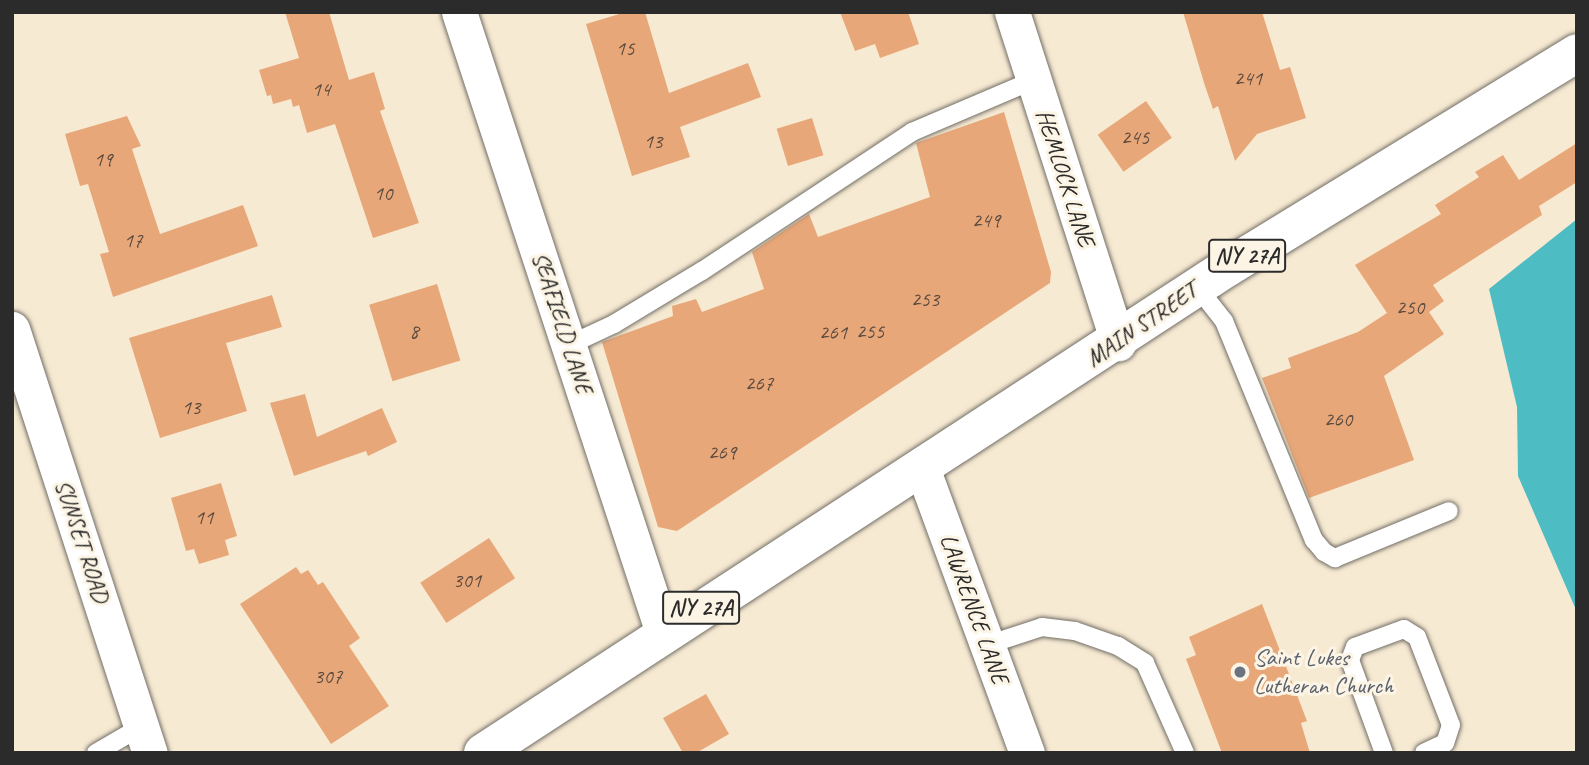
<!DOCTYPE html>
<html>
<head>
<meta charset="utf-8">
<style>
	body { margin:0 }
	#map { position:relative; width:1589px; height:765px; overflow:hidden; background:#f7ead3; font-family:Caveat,sans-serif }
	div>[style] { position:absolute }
	.water>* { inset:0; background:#4ebcc3 }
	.building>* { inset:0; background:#e8a779; transform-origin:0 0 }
	.roads { filter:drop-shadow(0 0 2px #726e66) drop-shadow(0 0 2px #726e66) }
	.lane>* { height:18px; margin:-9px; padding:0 9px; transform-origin:9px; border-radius:9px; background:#fff }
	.street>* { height:35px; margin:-17.5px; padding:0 17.5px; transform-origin:17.5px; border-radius:17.5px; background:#fff }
	.primary>* { height:38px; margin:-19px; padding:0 19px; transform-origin:19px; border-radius:19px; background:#fff }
	.dots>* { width:19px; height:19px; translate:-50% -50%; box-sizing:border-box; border:4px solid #fcf5e5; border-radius:50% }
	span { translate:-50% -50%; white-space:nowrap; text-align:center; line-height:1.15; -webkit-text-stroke:6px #fcf5e5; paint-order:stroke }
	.number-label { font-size:21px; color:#5a4a3e }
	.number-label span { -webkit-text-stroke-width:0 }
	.shield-label span { padding:2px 5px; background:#fcf5e5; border:2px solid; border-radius:5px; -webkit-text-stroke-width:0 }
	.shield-label { font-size:23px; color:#2b2b2b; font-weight:700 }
	.street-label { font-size:24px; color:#2b2b2b }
	.worship-label { font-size:24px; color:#5b616d }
	.left { translate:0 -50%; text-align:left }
	.frame { position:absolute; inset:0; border:14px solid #2b2b2b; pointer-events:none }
</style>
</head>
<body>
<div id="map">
	<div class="water">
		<i style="clip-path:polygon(1577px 219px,1577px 612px,1518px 476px,1517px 407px,1489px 289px)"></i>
	</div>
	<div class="building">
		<i style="clip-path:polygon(285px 12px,329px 12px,349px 80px,374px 72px,385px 109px,380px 111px,419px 223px,373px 238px,335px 124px,307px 133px,299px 105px,293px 107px,291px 99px,273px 104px,271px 95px,267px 96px,259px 70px,299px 58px)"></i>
		<i style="clip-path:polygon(626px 12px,645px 12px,669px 93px,748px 63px,761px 97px,680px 127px,690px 157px,632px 176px,586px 24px)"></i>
		<i style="clip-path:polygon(840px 12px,908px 12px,919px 44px,880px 58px,875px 44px,855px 51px)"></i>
		<i style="clip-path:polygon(1183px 12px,1262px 12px,1280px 70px,1290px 67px,1306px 118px,1257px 134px,1235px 161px,1218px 106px,1213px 109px,1205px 86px)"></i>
		<i style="left:1146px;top:101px;width:45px;height:59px;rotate:55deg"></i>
		<i style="clip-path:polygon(1004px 112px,1051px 272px,1050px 283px,677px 531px,658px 527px,602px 342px,673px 316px,672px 306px,696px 299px,702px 312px,764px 289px,752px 252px,809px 214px,818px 237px,930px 197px,916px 143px)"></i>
		<i style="clip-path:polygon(127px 116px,141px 146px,132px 149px,160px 234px,243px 205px,258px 246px,113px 297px,100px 254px,109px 252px,88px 184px,80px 186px,65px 134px)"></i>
		<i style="left:812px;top:118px;width:39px;height:37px;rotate:73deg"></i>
		<i style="clip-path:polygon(1577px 143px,1577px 182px,1539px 206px,1542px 215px,1433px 285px,1444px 301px,1429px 312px,1444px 334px,1384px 376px,1414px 460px,1309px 498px,1262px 378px,1291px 368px,1288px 358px,1358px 332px,1387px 313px,1355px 265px,1441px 214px,1435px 205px,1479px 177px,1475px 172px,1503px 155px,1519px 180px)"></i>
		<i style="left:437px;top:284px;width:80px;height:71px;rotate:73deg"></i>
		<i style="clip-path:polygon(272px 295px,282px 327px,226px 343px,247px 411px,160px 438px,129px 338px)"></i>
		<i style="clip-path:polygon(305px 394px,317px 437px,382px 408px,397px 442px,368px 456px,366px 451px,294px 476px,270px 403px)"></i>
		<i style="clip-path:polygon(221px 483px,237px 536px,225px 540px,229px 555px,199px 564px,194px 549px,186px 551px,171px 498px)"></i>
		<i style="left:489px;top:538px;width:48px;height:82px;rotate:57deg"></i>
		<i style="clip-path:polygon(296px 567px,301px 574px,308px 570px,318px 585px,323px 582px,360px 638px,349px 646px,389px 706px,331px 744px,240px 604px)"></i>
		<i style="clip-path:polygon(1262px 604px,1307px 721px,1301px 723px,1310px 753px,1222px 753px,1186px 659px,1196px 655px,1189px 637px)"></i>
		<i style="clip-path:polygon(706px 694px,729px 734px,696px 753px,683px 753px,663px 718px)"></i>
	</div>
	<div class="roads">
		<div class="lane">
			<i style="left:1198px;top:288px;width:42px;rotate:51.8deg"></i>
			<i style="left:1224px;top:321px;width:237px;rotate:67.7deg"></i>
			<i style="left:1314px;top:540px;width:16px;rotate:50deg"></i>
			<i style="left:1324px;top:552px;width:13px;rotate:29deg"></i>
			<i style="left:1335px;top:558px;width:123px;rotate:-22.4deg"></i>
			<i style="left:569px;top:345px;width:50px;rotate:-25deg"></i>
			<i style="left:614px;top:324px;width:103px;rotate:-31.1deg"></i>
			<i style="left:702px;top:271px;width:252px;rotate:-33.5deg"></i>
			<i style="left:912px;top:132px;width:133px;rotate:-23.1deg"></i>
			<i style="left:987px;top:645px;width:58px;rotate:-18.1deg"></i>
			<i style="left:1042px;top:627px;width:33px;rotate:7deg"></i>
			<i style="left:1075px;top:631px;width:46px;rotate:19.2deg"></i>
			<i style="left:1118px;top:646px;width:32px;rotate:32deg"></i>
			<i style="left:1145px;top:663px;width:98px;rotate:66deg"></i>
			<i style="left:96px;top:753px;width:53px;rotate:-30.4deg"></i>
			<i style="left:1384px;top:753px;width:99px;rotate:-110.1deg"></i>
			<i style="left:1350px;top:660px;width:14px;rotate:-69deg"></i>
			<i style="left:1355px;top:647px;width:52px;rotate:-20.2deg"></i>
			<i style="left:1404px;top:629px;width:15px;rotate:32deg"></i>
			<i style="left:1417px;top:637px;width:94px;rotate:68.9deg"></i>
			<i style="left:1451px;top:725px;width:19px;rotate:108deg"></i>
			<i style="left:1445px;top:743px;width:23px;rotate:155deg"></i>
		</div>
		<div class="street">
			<i style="left:459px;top:12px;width:654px;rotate:71.81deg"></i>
			<i style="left:1012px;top:12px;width:348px;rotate:72.2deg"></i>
			<i style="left:12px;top:329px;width:446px;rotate:72deg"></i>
			<i style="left:921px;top:465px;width:307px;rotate:69.8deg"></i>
		</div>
		<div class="primary">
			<i style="left:483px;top:753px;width:890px;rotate:-33.12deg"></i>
			<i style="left:1228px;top:267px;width:409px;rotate:-31.5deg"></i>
		</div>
	</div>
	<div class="dots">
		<i style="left:1240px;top:672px;background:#6b7280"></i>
	</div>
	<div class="number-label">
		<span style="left:625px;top:48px">15</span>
		<span style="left:1248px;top:78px">241</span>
		<span style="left:321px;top:89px">14</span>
		<span style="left:1135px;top:137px">245</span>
		<span style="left:653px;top:141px">13</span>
		<span style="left:103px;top:159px">19</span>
		<span style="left:383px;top:193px">10</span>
		<span style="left:986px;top:220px">249</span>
		<span style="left:133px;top:240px">17</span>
		<span style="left:925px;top:299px">253</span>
		<span style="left:1410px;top:307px">250</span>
		<span style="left:414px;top:331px">8</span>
		<span style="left:870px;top:331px">255</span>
		<span style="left:833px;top:332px">261</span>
		<span style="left:759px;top:383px">267</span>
		<span style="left:191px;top:407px">13</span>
		<span style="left:1338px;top:419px">260</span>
		<span style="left:722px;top:452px">269</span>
		<span style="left:204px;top:517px">11</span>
		<span style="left:467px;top:580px">301</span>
		<span style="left:328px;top:676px">307</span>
	</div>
	<div class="shield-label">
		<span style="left:1247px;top:256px">NY 27A</span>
		<span style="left:701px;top:608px">NY 27A</span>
	</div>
	<div class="street-label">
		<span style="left:1065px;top:178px;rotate:72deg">HEMLOCK LANE</span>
		<span style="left:562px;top:323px;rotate:72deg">SEAFIELD LANE</span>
		<span style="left:1142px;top:325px;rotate:-34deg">MAIN STREET</span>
		<span style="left:82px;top:541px;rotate:72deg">SUNSET ROAD</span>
		<span style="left:974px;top:609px;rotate:70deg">LAWRENCE LANE</span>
	</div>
	<div class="worship-label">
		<span class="left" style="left:1254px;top:672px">Saint Lukes<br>Lutheran Church</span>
	</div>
	<div class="frame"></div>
</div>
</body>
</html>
